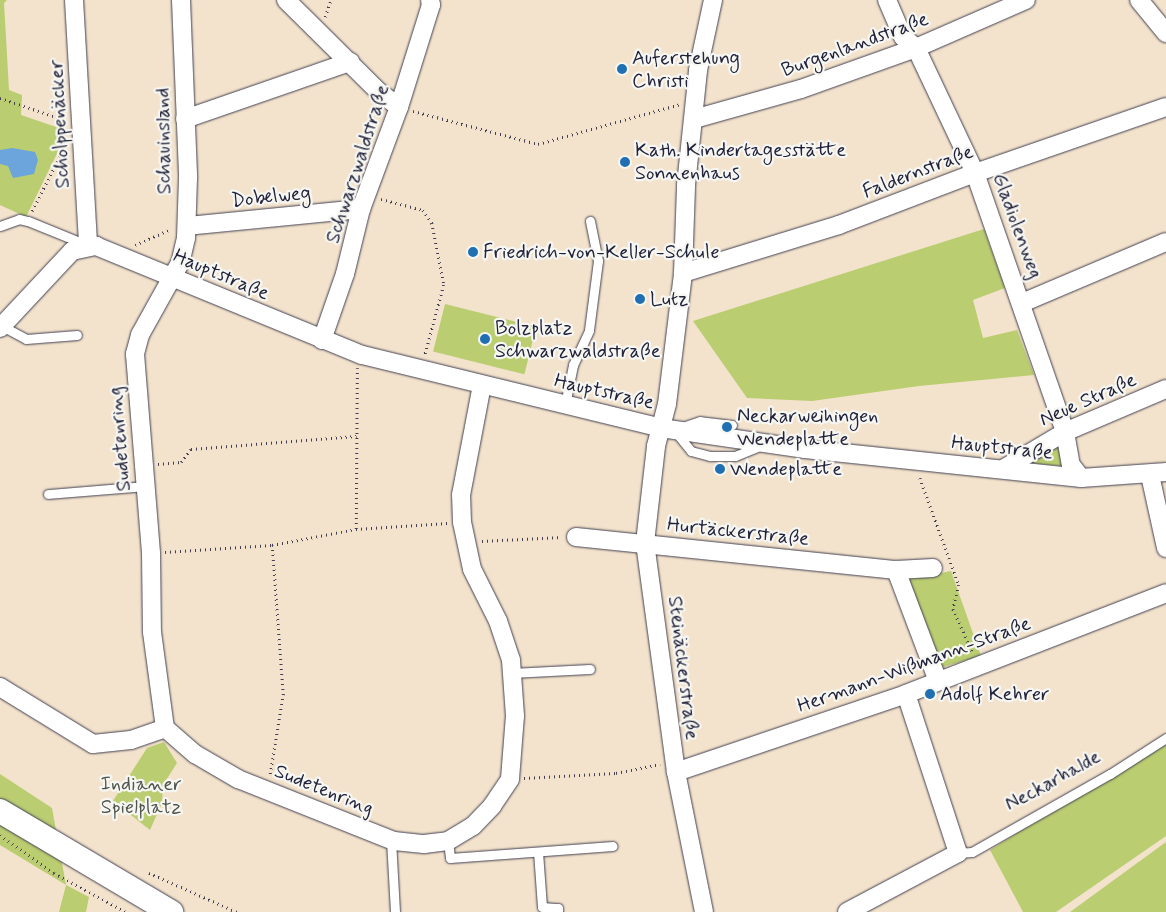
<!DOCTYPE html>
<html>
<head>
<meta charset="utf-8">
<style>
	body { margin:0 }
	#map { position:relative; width:1166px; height:912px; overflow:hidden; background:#f3e3cc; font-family:Mynerve,sans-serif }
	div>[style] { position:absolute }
	.green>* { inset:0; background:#bacd71; transform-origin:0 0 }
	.water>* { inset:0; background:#6ca5db }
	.path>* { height:2.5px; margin-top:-1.25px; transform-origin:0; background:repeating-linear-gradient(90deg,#413f51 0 1px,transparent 0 5px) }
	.roads { filter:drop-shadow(0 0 1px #413f51) drop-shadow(0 0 1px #413f51) }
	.service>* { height:9px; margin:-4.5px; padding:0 4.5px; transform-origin:4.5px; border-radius:4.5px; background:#fff }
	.minor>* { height:18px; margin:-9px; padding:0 9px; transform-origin:9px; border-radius:9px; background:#fff }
	.secondary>* { height:24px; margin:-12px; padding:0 12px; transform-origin:12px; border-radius:12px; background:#fff }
	.dots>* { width:14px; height:14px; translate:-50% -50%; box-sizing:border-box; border:2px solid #f6f6f2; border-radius:50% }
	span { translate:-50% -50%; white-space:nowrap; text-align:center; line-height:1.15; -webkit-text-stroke:4.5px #f6f6f2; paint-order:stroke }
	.street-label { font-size:20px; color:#22223b }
	.poi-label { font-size:20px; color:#22223b }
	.left { translate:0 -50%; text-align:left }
	.park-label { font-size:20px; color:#50554b }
</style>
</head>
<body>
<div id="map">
	<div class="green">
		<i style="clip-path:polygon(0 0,7px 0,4px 3px,9px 90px,22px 95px,21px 115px,68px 131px,26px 217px,0 205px)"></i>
		<i style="clip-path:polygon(984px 229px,1005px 288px,973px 300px,983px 338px,1017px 330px,1034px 375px,919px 386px,812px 401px,747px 398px,693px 321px)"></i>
		<i style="left:445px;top:304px;width:94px;height:49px;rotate:14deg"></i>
		<i style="clip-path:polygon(1060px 442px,1063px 466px,1028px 463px)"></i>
		<i style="clip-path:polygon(951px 571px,981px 656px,943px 667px,938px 663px,906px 580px)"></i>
		<i style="clip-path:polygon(1166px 740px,1166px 836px,1056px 912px,1023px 912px,990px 850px)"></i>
		<i style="clip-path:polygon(164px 742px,177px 763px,163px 785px,162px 803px,150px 830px,113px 801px,147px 748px)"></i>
		<i style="clip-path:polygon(0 774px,52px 808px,66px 885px,89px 897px,86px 912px,59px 912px,66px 885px,0 845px)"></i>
		<i style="clip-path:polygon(1166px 842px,1166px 912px,1070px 912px)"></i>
	</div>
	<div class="water">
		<i style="clip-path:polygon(12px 148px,35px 152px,38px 160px,34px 174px,13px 178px,8px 166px,0 164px,0 150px)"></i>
	</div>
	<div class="path">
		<i style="left:325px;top:17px;width:18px;rotate:-71deg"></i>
		<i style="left:0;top:98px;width:69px;rotate:18.7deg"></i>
		<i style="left:413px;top:111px;width:129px;rotate:14.8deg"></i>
		<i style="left:538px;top:144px;width:148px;rotate:-15.7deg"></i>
		<i style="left:381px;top:199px;width:43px;rotate:14.7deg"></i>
		<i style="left:423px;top:210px;width:16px;rotate:55deg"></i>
		<i style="left:432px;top:223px;width:63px;rotate:79deg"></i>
		<i style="left:444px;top:285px;width:73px;rotate:105.2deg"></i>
		<i style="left:32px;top:211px;width:75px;rotate:-63.1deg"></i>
		<i style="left:135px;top:245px;width:39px;rotate:-24deg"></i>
		<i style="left:158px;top:464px;width:23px;rotate:-5deg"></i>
		<i style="left:181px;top:462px;width:16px;rotate:-52deg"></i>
		<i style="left:191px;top:449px;width:166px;rotate:-4.5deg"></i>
		<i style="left:920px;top:478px;width:114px;rotate:70deg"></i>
		<i style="left:959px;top:585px;width:25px;rotate:104deg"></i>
		<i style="left:953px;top:609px;width:48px;rotate:65.6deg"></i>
		<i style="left:356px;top:529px;width:161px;rotate:-89.6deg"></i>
		<i style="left:482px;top:541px;width:80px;rotate:-2.9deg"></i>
		<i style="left:165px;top:552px;width:107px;rotate:-3.7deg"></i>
		<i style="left:272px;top:545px;width:86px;rotate:-10.8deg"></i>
		<i style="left:356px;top:529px;width:92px;rotate:-3.7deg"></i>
		<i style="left:270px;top:774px;width:80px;rotate:-80.7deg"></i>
		<i style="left:283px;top:695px;width:150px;rotate:-94.2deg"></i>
		<i style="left:524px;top:778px;width:92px;rotate:-3.1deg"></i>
		<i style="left:616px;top:773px;width:45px;rotate:-11.6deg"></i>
		<i style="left:0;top:835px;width:66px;rotate:35.1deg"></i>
		<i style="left:54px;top:873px;width:82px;rotate:28.4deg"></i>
		<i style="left:149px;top:873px;width:96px;rotate:23.9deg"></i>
	</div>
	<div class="roads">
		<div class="service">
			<i style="left:0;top:226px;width:20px;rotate:-20deg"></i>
			<i style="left:19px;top:219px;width:9px;rotate:13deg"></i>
			<i style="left:28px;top:221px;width:64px;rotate:22.1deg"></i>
			<i style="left:2px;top:326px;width:27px;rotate:28deg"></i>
			<i style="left:26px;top:339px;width:51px;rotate:-4.5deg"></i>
			<i style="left:565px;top:405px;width:41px;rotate:-78.7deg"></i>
			<i style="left:573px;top:365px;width:38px;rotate:-65deg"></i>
			<i style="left:589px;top:330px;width:70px;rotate:-82.6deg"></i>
			<i style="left:598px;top:261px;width:41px;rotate:-101.3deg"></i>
			<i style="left:732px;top:425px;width:32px;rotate:-173deg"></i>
			<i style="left:700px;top:421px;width:28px;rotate:161deg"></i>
			<i style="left:674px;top:430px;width:27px;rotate:51deg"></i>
			<i style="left:691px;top:451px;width:20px;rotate:15deg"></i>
			<i style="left:710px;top:456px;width:25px"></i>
			<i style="left:735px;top:456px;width:29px;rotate:-22deg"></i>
			<i style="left:48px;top:494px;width:97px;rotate:-4.7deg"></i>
			<i style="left:511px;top:673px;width:79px;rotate:-2.9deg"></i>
			<i style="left:391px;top:840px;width:72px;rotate:86.8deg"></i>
			<i style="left:448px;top:841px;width:17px;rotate:83deg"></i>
			<i style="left:450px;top:858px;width:163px;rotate:-4.2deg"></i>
			<i style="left:538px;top:852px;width:55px;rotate:85.8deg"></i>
			<i style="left:542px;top:907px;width:16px;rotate:4deg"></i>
			<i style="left:558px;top:908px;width:4px;rotate:90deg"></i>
			<i style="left:958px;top:853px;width:14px;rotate:-4deg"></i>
			<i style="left:972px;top:852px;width:159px;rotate:-29.5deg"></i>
			<i style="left:1110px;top:774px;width:67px;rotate:-32.7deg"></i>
		</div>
		<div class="minor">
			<i style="left:74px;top:0;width:245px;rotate:86.7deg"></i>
			<i style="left:181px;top:0;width:178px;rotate:87.7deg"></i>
			<i style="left:188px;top:178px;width:60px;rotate:91.9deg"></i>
			<i style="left:186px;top:238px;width:26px;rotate:103deg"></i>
			<i style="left:180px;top:263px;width:82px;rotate:119.1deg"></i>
			<i style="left:140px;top:335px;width:20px;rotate:105deg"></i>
			<i style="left:135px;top:354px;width:200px;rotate:85.4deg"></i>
			<i style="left:151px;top:553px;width:79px;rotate:89.3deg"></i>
			<i style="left:152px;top:632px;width:97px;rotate:82.3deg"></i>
			<i style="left:165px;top:728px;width:40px;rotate:41deg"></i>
			<i style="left:195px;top:754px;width:50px;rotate:30.2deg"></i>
			<i style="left:238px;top:779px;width:168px;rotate:21.7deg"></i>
			<i style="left:394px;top:841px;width:30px;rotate:6deg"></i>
			<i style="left:424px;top:844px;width:24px;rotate:-7deg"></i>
			<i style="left:448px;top:841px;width:29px;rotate:-31deg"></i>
			<i style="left:473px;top:826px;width:28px;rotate:-46deg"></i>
			<i style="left:492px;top:806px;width:32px;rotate:-56deg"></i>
			<i style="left:510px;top:779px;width:63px;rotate:-85.5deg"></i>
			<i style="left:515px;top:716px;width:56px;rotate:-94.1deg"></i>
			<i style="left:511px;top:660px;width:41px;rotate:-108.4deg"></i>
			<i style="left:498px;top:621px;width:58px;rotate:-116.6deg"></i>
			<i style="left:472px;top:569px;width:48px;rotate:-102deg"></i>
			<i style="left:462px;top:522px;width:27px;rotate:-92deg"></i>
			<i style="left:461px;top:495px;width:112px;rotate:-79.2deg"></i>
			<i style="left:286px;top:0;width:131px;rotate:44.7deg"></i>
			<i style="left:379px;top:92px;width:25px;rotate:37deg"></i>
			<i style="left:887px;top:0;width:40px;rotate:66.6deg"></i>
			<i style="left:903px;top:37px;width:17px;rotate:40deg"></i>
			<i style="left:916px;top:48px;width:138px;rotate:64.7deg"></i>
			<i style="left:975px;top:173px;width:274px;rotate:70.8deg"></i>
			<i style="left:1065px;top:432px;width:34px;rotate:80deg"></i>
			<i style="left:1071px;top:465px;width:16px;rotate:52deg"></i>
			<i style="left:1139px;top:0;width:43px;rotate:50.7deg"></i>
			<i style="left:185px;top:119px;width:175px;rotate:-19.1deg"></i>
			<i style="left:694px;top:119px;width:111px;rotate:-15.7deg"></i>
			<i style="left:801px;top:89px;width:122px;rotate:-19.6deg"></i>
			<i style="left:916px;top:48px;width:120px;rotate:-23.6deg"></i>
			<i style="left:187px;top:226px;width:175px;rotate:-5.6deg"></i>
			<i style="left:683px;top:273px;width:163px;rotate:-17.1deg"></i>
			<i style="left:839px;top:225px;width:146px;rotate:-20.9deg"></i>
			<i style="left:975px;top:173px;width:202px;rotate:-19.1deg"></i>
			<i style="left:1022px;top:303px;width:156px;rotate:-23deg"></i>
			<i style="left:0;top:328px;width:105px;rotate:-46.9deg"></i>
			<i style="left:72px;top:251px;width:25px;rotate:-12deg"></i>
			<i style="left:96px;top:246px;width:287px;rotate:22.3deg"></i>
			<i style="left:362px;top:355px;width:308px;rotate:13.7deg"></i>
			<i style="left:661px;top:428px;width:146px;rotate:8.3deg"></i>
			<i style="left:805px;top:449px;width:278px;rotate:6deg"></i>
			<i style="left:1081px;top:478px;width:85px;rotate:-4deg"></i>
			<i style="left:322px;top:340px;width:70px;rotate:-70.8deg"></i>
			<i style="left:345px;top:274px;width:67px;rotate:-76.2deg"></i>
			<i style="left:361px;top:209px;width:109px;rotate:-69.6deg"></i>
			<i style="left:399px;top:107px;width:107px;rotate:-72.6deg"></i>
			<i style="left:431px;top:5px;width:5px;rotate:-101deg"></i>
			<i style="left:1003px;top:469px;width:72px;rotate:-30.8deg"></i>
			<i style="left:1065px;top:432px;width:110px;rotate:-23.1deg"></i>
			<i style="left:1150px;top:475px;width:75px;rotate:77.6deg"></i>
			<i style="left:576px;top:537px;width:322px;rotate:5.9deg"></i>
			<i style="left:896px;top:570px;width:37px;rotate:-3deg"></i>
			<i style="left:896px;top:570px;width:119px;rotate:69.3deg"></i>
			<i style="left:0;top:687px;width:109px;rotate:31.5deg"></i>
			<i style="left:93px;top:744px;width:38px;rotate:-6deg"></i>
			<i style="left:131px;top:740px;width:36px;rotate:-19deg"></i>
			<i style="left:676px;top:772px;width:243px;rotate:-18.7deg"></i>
			<i style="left:906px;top:694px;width:279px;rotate:-21.2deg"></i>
			<i style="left:704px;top:912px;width:143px;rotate:-101.3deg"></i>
			<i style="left:676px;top:772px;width:231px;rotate:-97.7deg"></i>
			<i style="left:645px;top:543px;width:98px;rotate:-83.5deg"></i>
			<i style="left:656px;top:446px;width:43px;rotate:-75.3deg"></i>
			<i style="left:667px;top:404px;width:132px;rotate:-83deg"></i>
			<i style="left:683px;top:273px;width:88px;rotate:-88deg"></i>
			<i style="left:686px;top:185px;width:116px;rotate:-84deg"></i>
			<i style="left:698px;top:70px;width:72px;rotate:-77.9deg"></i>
			<i style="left:847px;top:912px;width:126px;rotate:-28deg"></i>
			<i style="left:958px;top:853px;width:167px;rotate:-108.1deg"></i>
		</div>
		<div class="secondary">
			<i style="left:0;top:811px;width:199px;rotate:30.6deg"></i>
		</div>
	</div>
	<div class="dots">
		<i style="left:622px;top:69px;background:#1f6fb2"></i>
		<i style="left:625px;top:162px;background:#1f6fb2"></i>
		<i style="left:473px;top:252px;background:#1f6fb2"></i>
		<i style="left:640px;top:299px;background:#1f6fb2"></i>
		<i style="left:485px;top:339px;background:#1f6fb2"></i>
		<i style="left:727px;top:427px;background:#1f6fb2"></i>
		<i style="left:720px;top:469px;background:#1f6fb2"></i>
		<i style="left:930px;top:694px;background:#1f6fb2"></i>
	</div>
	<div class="street-label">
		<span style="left:855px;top:45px;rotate:-20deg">Burgenlandstraße</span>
		<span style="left:60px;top:124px;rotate:-93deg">Scholppenäcker</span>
		<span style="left:164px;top:141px;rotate:-91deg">Schauinsland</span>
		<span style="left:358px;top:164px;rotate:-72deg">Schwarzwaldstraße</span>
		<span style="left:918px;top:172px;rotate:-21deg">Faldernstraße</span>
		<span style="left:271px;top:197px;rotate:-6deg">Dobelweg</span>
		<span style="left:1017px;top:226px;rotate:70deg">Gladiolenweg</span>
		<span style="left:221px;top:275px;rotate:23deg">Hauptstraße</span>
		<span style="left:604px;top:392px;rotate:13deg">Hauptstraße</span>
		<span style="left:1088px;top:400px;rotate:-24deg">Neue Straße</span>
		<span style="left:120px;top:439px;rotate:-95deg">Sudetenring</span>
		<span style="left:1002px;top:448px;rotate:6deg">Hauptstraße</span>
		<span style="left:738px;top:532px;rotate:6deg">Hurtäckerstraße</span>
		<span style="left:914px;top:665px;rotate:-20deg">Hermann-Wißmann-Straße</span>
		<span style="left:683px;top:668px;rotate:83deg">Steinäckerstraße</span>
		<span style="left:1053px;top:781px;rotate:-29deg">Neckarhalde</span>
		<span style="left:324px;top:790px;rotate:22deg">Sudetenring</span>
	</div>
	<div class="poi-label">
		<span class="left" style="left:632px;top:70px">Auferstehung<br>Christi</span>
		<span class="left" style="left:635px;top:162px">Kath. Kindertagesstätte<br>Sonnenhaus</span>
		<span class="left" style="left:483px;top:252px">Friedrich-von-Keller-Schule</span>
		<span class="left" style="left:650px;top:299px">Lutz</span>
		<span class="left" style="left:495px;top:340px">Bolzplatz<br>Schwarzwaldstraße</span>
		<span class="left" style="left:737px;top:428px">Neckarweihingen<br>Wendeplatte</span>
		<span class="left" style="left:730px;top:469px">Wendeplatte</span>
		<span class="left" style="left:940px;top:694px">Adolf Kehrer</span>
	</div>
	<div class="park-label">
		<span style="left:141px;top:796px">Indianer<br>Spielplatz</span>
	</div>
</div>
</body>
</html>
